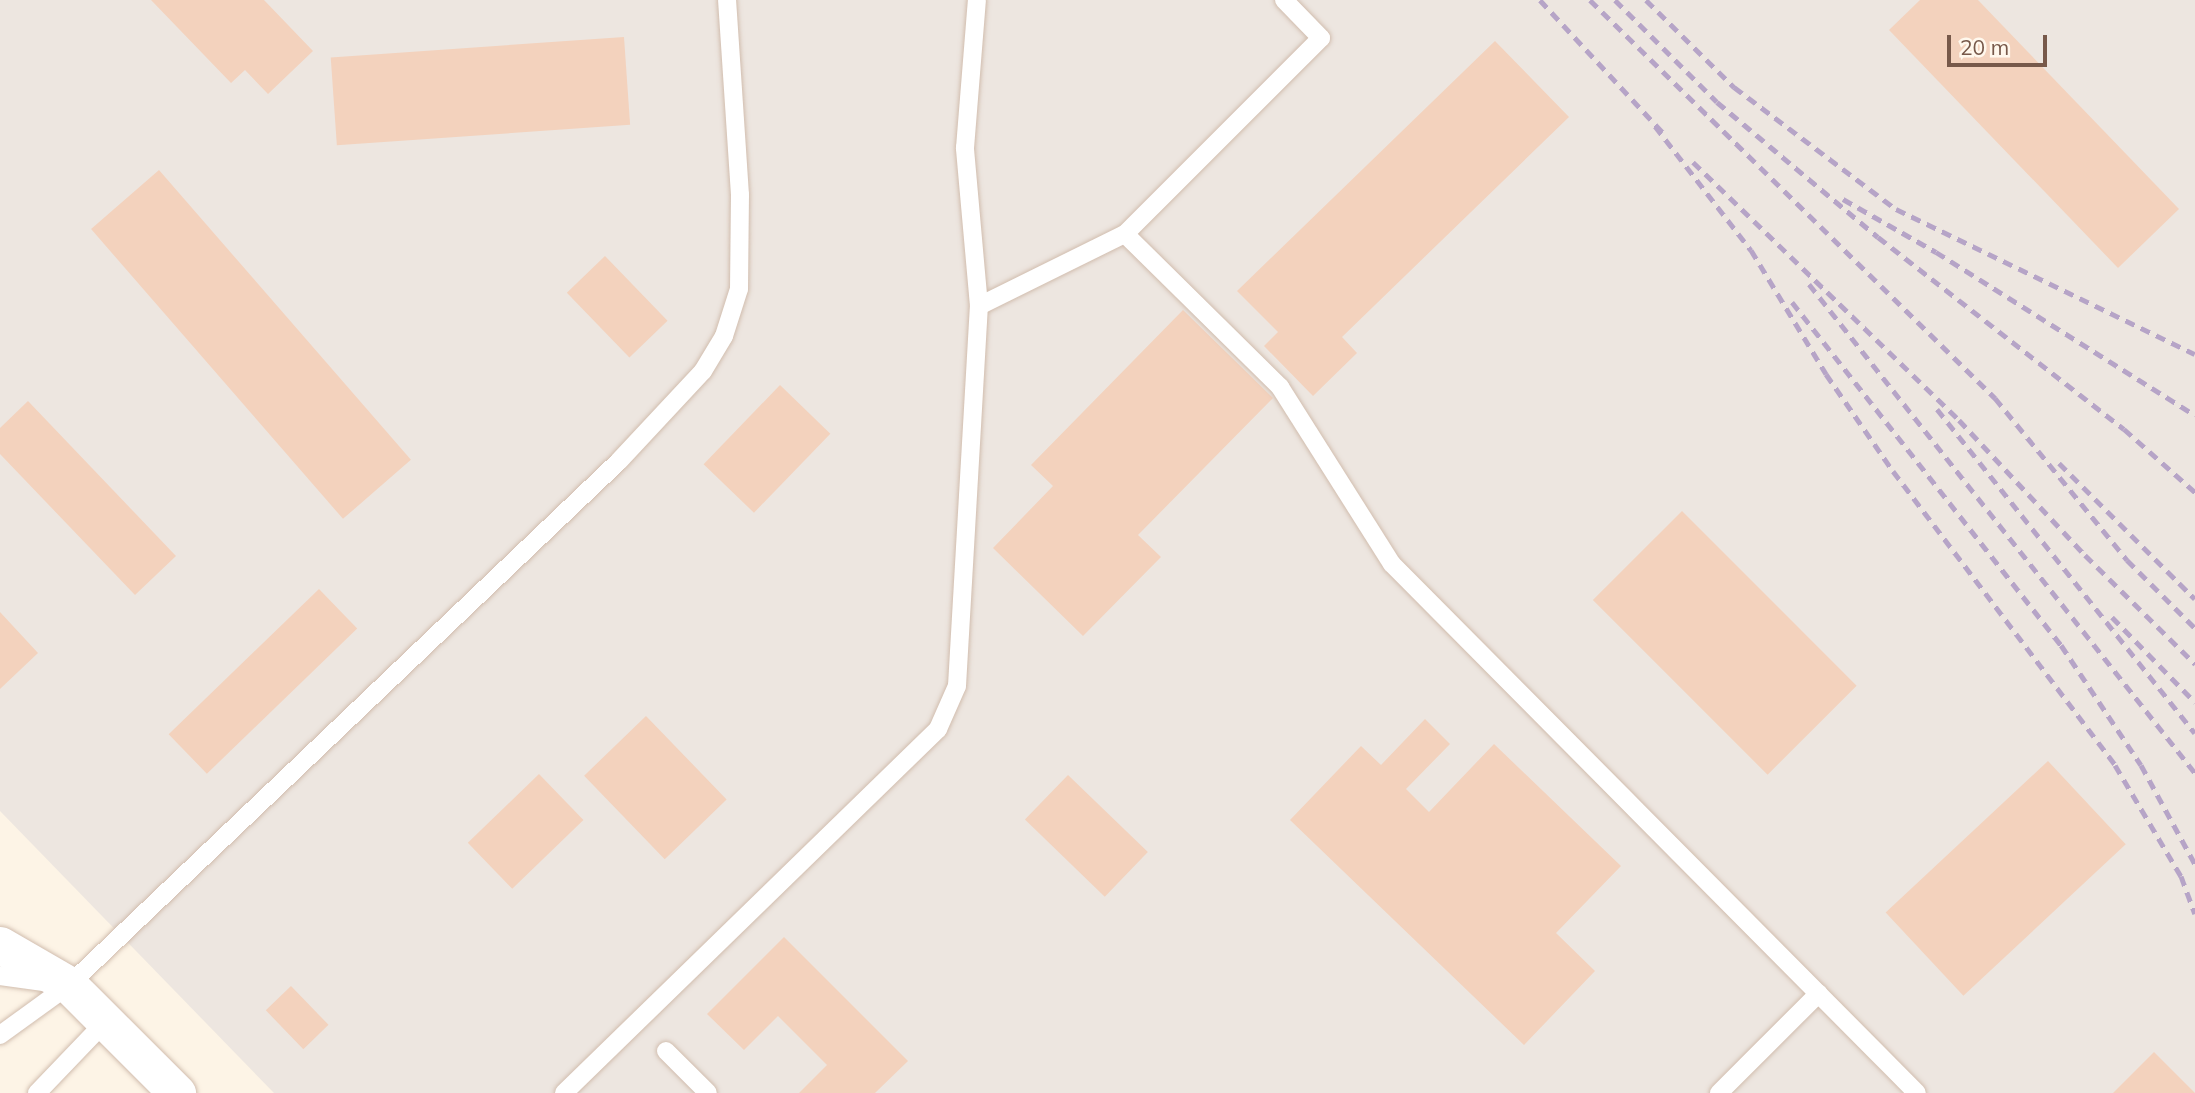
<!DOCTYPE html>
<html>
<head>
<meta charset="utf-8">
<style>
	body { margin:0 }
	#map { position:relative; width:2195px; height:1093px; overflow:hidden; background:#fdf4e6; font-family:Mulish,sans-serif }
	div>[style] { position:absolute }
	.industrial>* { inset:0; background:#ede6e0 }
	.building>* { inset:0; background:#f3d2bd; transform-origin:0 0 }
	.roads { filter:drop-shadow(0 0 2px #d1bdae) drop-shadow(0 0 2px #d1bdae) }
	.lane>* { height:18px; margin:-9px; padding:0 9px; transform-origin:9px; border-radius:9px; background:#fff }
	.street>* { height:37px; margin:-18.5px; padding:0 18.5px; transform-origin:18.5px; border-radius:18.5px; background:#fff }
	.rail>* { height:5px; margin-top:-2.5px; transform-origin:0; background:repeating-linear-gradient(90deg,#b6a4c7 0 10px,transparent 0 17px) }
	span { translate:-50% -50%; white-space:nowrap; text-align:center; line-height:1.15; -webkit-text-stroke:6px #fff8ed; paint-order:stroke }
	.scale { position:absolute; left:1947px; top:35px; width:100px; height:32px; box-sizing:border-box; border:4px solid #77594a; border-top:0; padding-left:9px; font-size:21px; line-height:24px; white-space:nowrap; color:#77594a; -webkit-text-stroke:5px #fff8ed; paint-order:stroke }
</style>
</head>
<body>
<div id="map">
	<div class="industrial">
		<i style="clip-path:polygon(0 0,2195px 0,2195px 1093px,274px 1093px,0 811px)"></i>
	</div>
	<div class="building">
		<i style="clip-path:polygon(151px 0,264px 0,313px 51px,268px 94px,245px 70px,231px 83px)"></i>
		<i style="clip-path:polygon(1920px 0,1978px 0,2179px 209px,2118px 268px,1889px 30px)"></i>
		<i style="left:624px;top:37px;width:88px;height:294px;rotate:86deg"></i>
		<i style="clip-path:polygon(1495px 41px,1569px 117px,1342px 337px,1357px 353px,1313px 396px,1264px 346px,1278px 332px,1237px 291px)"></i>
		<i style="left:159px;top:170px;width:384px;height:90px;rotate:49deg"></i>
		<i style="left:605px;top:256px;width:90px;height:53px;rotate:46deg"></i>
		<i style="clip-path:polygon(1183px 310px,1273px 398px,1138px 535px,1161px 557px,1083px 636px,993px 548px,1053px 486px,1031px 465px)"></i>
		<i style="left:780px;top:385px;width:70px;height:110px;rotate:44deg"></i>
		<i style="clip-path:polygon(28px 401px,176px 556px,135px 595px,0 454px,0 428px)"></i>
		<i style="left:1682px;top:511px;width:247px;height:126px;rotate:45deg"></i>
		<i style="left:319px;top:589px;width:55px;height:209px;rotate:46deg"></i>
		<i style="clip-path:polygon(0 612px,38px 653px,0 689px)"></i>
		<i style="left:646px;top:716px;width:116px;height:86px;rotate:46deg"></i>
		<i style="clip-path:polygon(1425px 719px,1450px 744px,1406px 789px,1429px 812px,1494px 744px,1621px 866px,1556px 933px,1595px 971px,1524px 1045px,1290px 820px,1361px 746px,1381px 765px)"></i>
		<i style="left:2048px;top:761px;width:114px;height:222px;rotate:47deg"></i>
		<i style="left:539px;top:774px;width:64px;height:99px;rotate:46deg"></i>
		<i style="left:1068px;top:775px;width:111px;height:62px;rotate:44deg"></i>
		<i style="clip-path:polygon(784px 937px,908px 1061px,875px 1093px,799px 1093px,827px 1065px,778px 1016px,744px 1050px,707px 1014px)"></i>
		<i style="left:291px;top:986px;width:54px;height:35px;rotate:46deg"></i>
		<i style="clip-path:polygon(2154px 1052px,2195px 1093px,2113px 1093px)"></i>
	</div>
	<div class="roads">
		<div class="lane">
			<i style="left:1125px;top:234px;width:218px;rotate:44.6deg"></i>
			<i style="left:1280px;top:387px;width:209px;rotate:57.7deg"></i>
			<i style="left:1392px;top:564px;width:745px;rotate:45.22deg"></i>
			<i style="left:979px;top:306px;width:163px;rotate:-26.3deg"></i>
			<i style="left:1125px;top:234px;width:277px;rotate:-45deg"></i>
			<i style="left:1321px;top:38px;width:53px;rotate:-134.2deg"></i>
			<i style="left:0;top:976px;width:44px;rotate:7.8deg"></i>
			<i style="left:0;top:1035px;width:85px;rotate:-35.9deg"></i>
			<i style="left:69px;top:985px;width:760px;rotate:-43.61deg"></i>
			<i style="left:619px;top:461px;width:123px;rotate:-47deg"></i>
			<i style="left:703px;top:371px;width:41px;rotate:-59deg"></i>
			<i style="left:724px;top:336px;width:49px;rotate:-72.3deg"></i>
			<i style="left:739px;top:289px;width:94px;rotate:-89.4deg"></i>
			<i style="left:740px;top:195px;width:195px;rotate:-93.8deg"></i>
			<i style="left:666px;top:1051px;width:59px;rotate:45deg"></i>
			<i style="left:37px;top:1093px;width:100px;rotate:-46.2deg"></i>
			<i style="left:564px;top:1093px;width:522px;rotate:-44.22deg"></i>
			<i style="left:938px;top:729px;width:47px;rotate:-66.2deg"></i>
			<i style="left:957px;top:686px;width:381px;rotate:-86.7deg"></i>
			<i style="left:979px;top:306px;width:159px;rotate:-95.1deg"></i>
			<i style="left:965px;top:148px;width:148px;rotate:-85.4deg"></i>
			<i style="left:1719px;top:1093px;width:141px;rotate:-45deg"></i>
		</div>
		<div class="street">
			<i style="left:0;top:945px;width:80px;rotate:30.1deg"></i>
			<i style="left:69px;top:985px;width:153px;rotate:45deg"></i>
		</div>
	</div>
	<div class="rail">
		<i style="left:1540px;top:0;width:181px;rotate:47.2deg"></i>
		<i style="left:1590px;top:0;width:568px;rotate:44.5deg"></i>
		<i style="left:1995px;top:398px;width:209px;rotate:50.8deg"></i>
		<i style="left:2127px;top:560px;width:96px;rotate:45deg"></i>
		<i style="left:1615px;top:0;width:144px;rotate:45deg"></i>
		<i style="left:1717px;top:102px;width:210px;rotate:40deg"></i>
		<i style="left:1878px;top:237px;width:312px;rotate:38deg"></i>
		<i style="left:2124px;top:429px;width:95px;rotate:41.6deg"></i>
		<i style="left:1646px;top:0;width:124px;rotate:44.7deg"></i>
		<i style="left:1734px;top:87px;width:203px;rotate:37deg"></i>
		<i style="left:1896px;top:209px;width:332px;rotate:25.9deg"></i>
		<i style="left:1655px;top:126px;width:157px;rotate:52.3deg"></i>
		<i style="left:1751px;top:250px;width:145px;rotate:58.8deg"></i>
		<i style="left:1826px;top:374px;width:118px;rotate:55.4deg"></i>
		<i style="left:1893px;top:471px;width:368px;rotate:52.9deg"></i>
		<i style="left:2115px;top:765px;width:129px;rotate:59.3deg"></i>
		<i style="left:2181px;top:876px;width:40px;rotate:69.8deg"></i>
		<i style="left:1693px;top:162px;width:371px;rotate:44.1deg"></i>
		<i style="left:1959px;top:420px;width:185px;rotate:47deg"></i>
		<i style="left:2085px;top:555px;width:155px;rotate:44.7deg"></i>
		<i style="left:1843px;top:199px;width:107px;rotate:29.7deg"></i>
		<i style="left:1936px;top:252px;width:306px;rotate:32.2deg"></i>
		<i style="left:1809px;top:284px;width:623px;rotate:51.71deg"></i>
		<i style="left:1792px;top:302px;width:436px;rotate:51.9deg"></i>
		<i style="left:2061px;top:645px;width:144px;rotate:56.3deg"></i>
		<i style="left:2141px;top:765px;width:113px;rotate:61.4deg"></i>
		<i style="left:1937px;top:409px;width:414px;rotate:51.5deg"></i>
		<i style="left:2059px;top:463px;width:192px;rotate:45deg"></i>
		<i style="left:2112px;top:617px;width:119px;rotate:45.7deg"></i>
	</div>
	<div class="scale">20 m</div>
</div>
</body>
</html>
